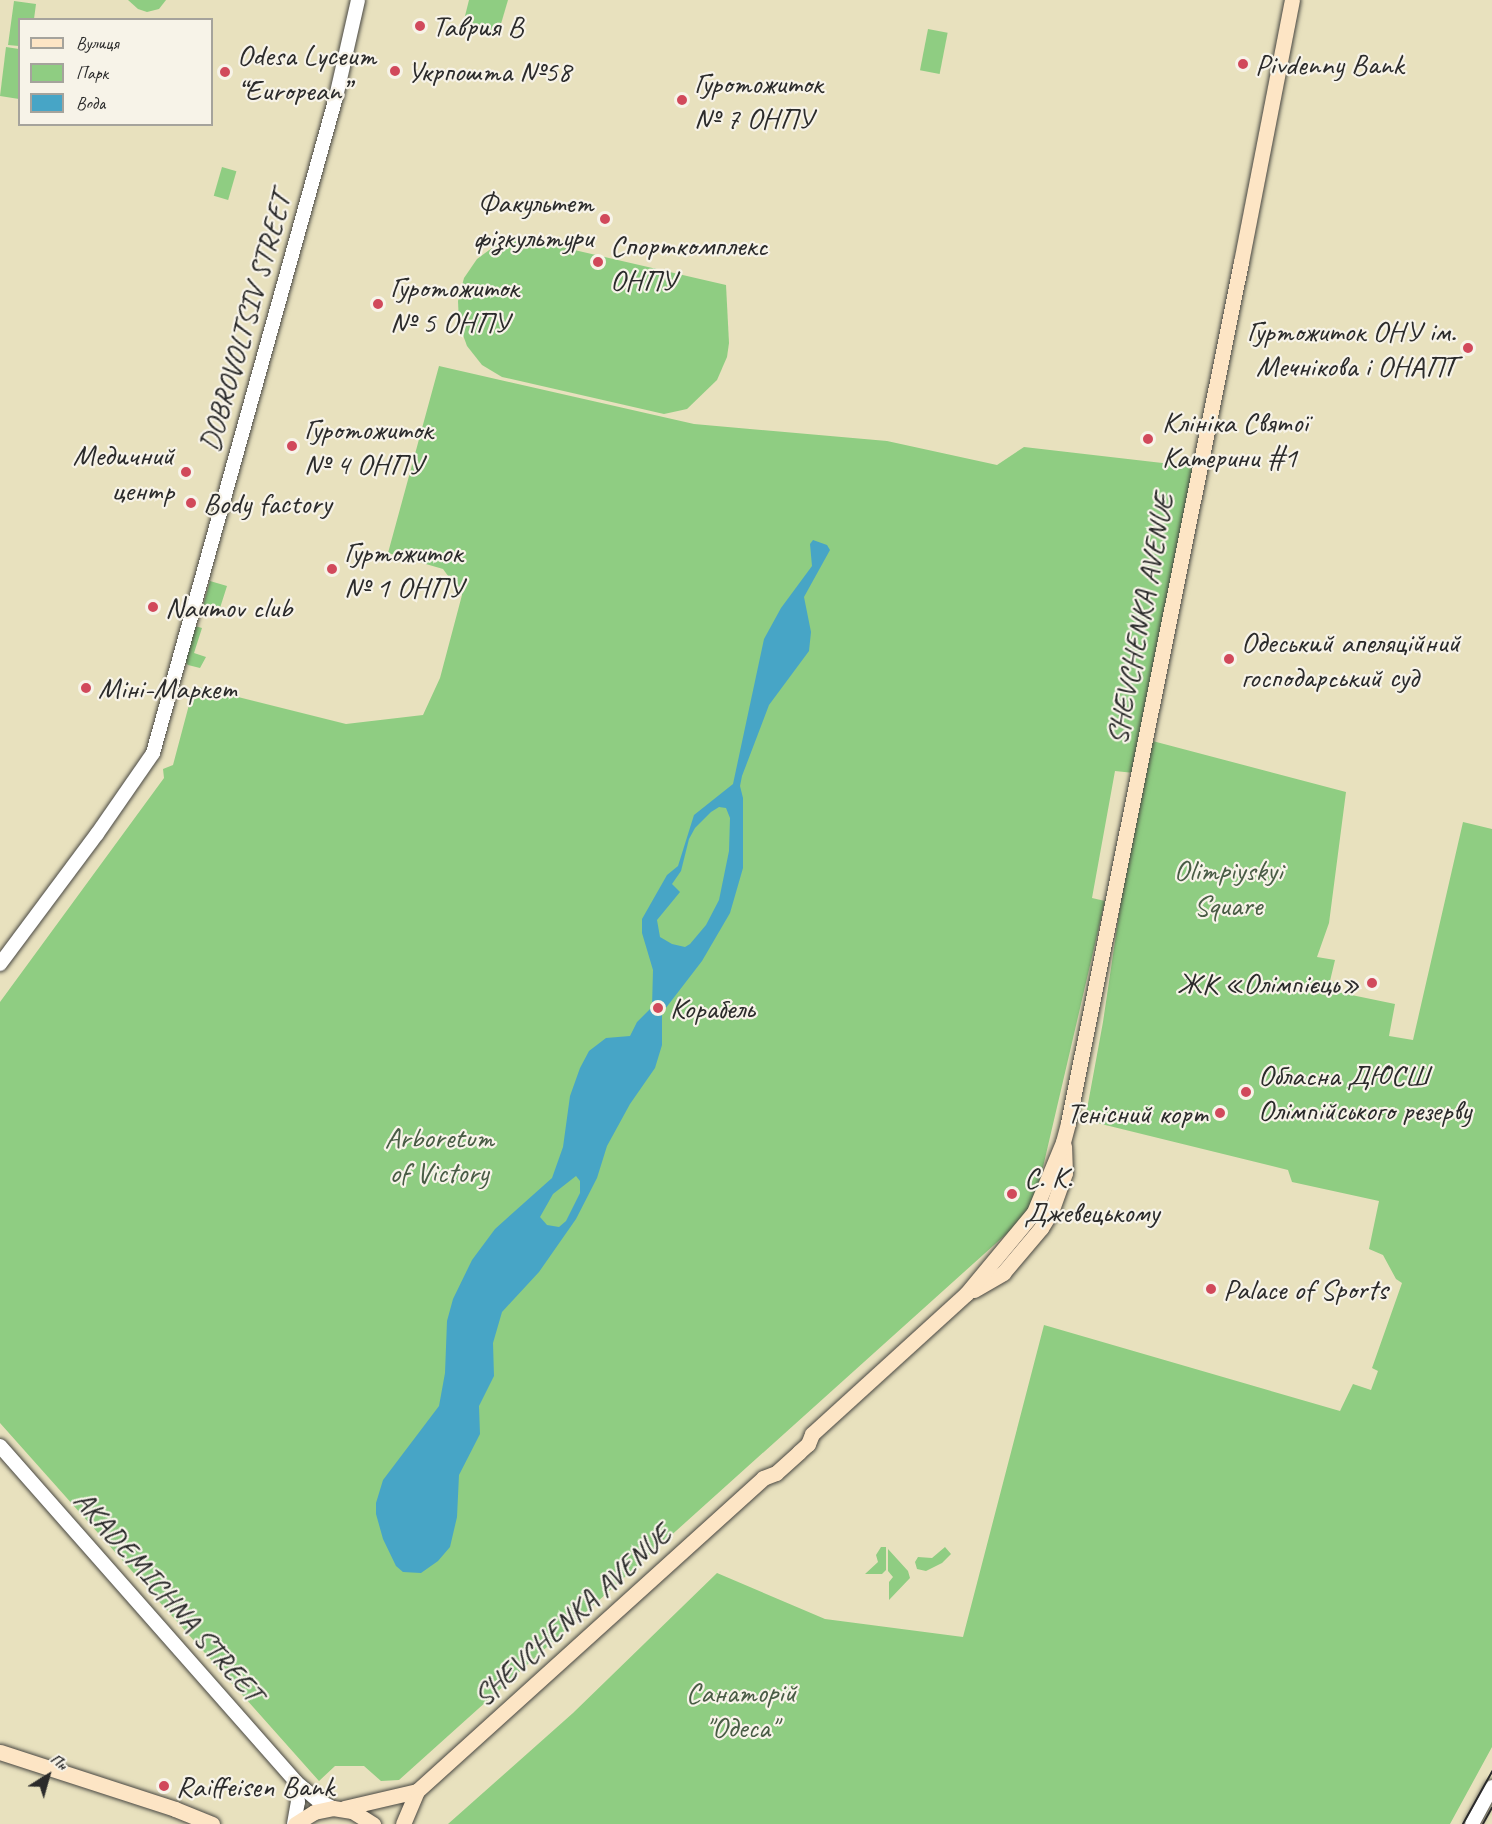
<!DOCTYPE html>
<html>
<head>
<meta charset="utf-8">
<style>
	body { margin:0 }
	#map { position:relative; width:1492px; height:1824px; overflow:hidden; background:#e8e1be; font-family:Caveat,sans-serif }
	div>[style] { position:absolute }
	.green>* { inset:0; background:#8fcd82; transform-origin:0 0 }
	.water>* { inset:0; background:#47a5c6 }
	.roads { filter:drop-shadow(0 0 2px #474641) drop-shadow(0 0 2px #474641) }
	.tertiary>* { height:14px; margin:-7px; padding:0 7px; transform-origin:7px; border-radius:7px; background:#fff }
	.secondary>* { height:15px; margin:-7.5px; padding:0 7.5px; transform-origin:7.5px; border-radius:7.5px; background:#fde5c5 }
	.tram>* { height:1.5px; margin:-0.75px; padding:0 0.75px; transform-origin:0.75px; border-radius:0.75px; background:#2b2b2b }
	.dots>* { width:16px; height:16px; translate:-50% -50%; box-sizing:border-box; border:3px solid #f7f3e8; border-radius:50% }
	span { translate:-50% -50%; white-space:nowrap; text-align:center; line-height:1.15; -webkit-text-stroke:4.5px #f7f3e8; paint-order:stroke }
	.poi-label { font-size:30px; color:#2b2b2b }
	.left { translate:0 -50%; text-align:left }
	.right { translate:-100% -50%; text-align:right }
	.street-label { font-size:30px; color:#2b2b2b }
	.park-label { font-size:30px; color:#495c45 }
	.legend { position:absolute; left:18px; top:18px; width:195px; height:108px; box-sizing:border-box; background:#f7f3e8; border:2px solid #a5a39c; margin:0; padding:8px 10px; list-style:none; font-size:18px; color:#2b2b2b }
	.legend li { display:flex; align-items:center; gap:12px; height:30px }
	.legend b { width:30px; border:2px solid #a5a39c }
	.north { position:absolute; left:18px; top:1746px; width:60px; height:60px; -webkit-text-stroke:4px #f7f3e8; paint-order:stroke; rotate:37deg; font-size:16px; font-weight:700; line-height:24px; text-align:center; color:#2b2b2b }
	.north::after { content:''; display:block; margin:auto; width:21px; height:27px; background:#2b2b2b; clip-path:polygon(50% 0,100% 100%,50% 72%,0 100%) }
</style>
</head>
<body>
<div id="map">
	<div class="green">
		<i style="clip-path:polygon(128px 0,166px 0,159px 9px,147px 12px,138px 9px)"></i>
		<i style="clip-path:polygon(469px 0,508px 0,498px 34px,463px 24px)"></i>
		<i style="clip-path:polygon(14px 1px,36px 4px,34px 19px,20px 20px,19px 46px,8px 45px)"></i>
		<i style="left:928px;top:29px;width:20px;height:42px;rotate:11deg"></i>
		<i style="clip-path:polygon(6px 47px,19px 49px,19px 99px,0 96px)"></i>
		<i style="left:222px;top:167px;width:15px;height:30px;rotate:16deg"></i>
		<i style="clip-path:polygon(518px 237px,726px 285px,729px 343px,727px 357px,717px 380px,687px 409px,664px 414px,502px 377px,482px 365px,467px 346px,459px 324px,458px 301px,464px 278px,477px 259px,496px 245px)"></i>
		<i style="clip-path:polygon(439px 366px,694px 424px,887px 441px,997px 465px,1024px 447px,1197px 467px,1134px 773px,1115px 771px,1092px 898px,1105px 901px,1033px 1210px,399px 1780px,381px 1781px,364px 1766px,335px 1766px,319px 1781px,0 1423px,0 1002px,164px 778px,163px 769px,173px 765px,194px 686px,346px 724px,423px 715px,440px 678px,462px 595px,443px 569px,388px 553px)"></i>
		<i style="clip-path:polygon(210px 581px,227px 586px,220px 608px,210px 605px,206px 618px,200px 616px)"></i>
		<i style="clip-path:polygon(195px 626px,202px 628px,194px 653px,206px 657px,200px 668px,188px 665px,184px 661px)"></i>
		<i style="clip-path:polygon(1145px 739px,1346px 792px,1329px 923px,1317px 957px,1335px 960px,1330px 981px,1338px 983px,1337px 992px,1395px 1004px,1389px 1036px,1413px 1040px,1463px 822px,1492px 829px,1492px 1747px,1450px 1824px,448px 1824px,573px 1713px,717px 1573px,825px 1619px,963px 1637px,1044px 1325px,1340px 1411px,1353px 1384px,1371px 1390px,1378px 1371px,1372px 1368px,1402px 1283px,1396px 1279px,1383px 1255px,1369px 1249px,1379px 1201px,1292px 1182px,1288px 1170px,1085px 1120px,1103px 1022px)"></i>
		<i style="clip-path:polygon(881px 1547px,886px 1547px,886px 1570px,882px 1574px,865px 1574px,878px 1562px,876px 1555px)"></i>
		<i style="clip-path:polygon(945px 1547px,951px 1554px,942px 1563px,926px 1571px,917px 1569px,915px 1562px,918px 1557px,932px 1558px)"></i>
		<i style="clip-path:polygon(888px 1549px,908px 1571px,910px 1578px,889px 1600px,889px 1582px,893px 1577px,888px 1571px)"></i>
	</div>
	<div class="water">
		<i style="clip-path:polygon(evenodd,813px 540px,827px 545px,830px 550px,804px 597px,811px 632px,809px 651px,769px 705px,742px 776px,740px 786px,743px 798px,743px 868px,730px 913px,702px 961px,662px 1013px,662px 1045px,655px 1068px,630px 1104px,607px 1146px,597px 1178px,576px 1219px,539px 1272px,502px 1312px,493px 1343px,494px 1376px,479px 1406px,480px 1434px,459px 1475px,457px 1517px,450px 1547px,438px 1561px,421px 1573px,403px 1572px,396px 1566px,383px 1539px,376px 1514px,376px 1503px,383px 1480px,439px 1406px,445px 1373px,447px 1321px,453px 1299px,472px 1260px,495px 1229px,552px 1178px,563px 1147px,570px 1096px,580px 1068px,589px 1051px,606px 1038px,630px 1036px,637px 1022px,652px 1007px,653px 970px,642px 933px,642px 919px,667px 875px,678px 866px,694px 815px,733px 784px,764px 639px,781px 608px,812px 566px,810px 544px,813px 540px,726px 808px,730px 818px,729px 851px,719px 900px,706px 925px,690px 944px,685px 947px,672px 944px,660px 937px,657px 920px,680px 892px,672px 884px,681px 871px,689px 839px,695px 828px,711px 812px,719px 807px,726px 808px,813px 540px,576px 1176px,580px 1181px,580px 1193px,566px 1221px,559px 1227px,547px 1225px,540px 1217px,553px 1194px,576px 1176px)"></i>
	</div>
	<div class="roads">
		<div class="tertiary">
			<i style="left:0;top:964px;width:162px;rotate:-53.3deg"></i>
			<i style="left:97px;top:834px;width:98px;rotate:-55.3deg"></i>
			<i style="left:153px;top:753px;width:681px;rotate:-74.41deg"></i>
			<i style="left:336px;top:97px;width:99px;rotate:-77.2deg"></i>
			<i style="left:0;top:1446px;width:448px;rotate:48.6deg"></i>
			<i style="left:296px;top:1782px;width:30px;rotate:40deg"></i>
			<i style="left:319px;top:1801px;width:16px;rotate:27deg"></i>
			<i style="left:294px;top:1824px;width:22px;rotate:-80deg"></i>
			<i style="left:298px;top:1802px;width:20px;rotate:-96deg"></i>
			<i style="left:1472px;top:1824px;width:42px;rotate:-61.6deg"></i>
		</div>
		<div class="secondary">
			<i style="left:974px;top:1290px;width:34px;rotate:-30deg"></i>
			<i style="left:1003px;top:1273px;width:59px;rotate:-49.8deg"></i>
			<i style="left:1041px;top:1228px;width:19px;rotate:-58deg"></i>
			<i style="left:1051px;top:1212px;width:41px;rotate:-70.3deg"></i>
			<i style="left:1065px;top:1173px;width:27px;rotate:-92deg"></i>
			<i style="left:0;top:1752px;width:184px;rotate:18deg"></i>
			<i style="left:175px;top:1809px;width:40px;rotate:22deg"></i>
			<i style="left:344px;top:1808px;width:75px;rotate:-13.1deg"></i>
			<i style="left:295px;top:1824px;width:22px;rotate:-32deg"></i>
			<i style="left:314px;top:1812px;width:19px;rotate:-12deg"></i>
			<i style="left:333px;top:1808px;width:19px;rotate:9deg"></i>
			<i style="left:352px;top:1811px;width:25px;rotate:32deg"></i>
			<i style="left:403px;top:1824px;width:36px;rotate:-67deg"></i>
			<i style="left:417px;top:1791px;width:467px;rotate:-42.1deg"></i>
			<i style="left:763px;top:1478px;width:14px;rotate:-21deg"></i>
			<i style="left:776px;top:1473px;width:31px;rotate:-42deg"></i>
			<i style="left:799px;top:1452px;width:12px;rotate:-42deg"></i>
			<i style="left:808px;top:1444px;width:11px;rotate:-68deg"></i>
			<i style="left:812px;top:1434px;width:208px;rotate:-42.3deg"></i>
			<i style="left:966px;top:1294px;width:107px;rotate:-50.3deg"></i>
			<i style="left:1034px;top:1212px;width:76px;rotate:-67.5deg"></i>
			<i style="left:1063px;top:1142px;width:20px;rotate:-75deg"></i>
			<i style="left:1068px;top:1123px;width:878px;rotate:-78.64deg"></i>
			<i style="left:1241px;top:262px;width:267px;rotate:-79deg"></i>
		</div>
	</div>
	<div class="tram">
		<i style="left:1463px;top:1824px;width:60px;rotate:-60.9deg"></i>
		<i style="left:1483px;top:1824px;width:18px;rotate:-61deg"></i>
	</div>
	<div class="dots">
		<i style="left:420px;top:26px;background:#d1495b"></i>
		<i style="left:1243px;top:64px;background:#d1495b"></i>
		<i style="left:395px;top:71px;background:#d1495b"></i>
		<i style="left:225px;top:72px;background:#d1495b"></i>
		<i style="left:682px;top:100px;background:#d1495b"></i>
		<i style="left:605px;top:219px;background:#d1495b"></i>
		<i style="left:598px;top:262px;background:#d1495b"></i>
		<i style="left:378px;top:304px;background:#d1495b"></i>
		<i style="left:1468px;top:348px;background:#d1495b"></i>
		<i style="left:1148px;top:439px;background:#d1495b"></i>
		<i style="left:292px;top:446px;background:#d1495b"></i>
		<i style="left:186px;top:472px;background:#d1495b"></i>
		<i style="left:191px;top:503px;background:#d1495b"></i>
		<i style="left:332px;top:569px;background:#d1495b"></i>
		<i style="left:153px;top:607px;background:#d1495b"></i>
		<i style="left:1229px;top:659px;background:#d1495b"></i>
		<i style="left:86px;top:688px;background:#d1495b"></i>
		<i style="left:1372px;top:983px;background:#d1495b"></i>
		<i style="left:658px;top:1008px;background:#d1495b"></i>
		<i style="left:1246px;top:1092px;background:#d1495b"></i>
		<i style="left:1220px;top:1113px;background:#d1495b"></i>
		<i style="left:1012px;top:1194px;background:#d1495b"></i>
		<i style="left:1211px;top:1289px;background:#d1495b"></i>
		<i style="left:164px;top:1786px;background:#d1495b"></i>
	</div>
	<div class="poi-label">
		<span class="left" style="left:432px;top:26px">Таврия В</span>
		<span class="left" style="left:237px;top:72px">Odesa Lyceum<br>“European”</span>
		<span class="left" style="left:1255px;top:64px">Pivdenny Bank</span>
		<span class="left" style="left:407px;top:71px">Укрпошта №58</span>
		<span class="left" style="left:694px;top:100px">Гуротожиток<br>№ 7 ОНПУ</span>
		<span class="right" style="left:593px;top:219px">Факультет<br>фізкультури</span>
		<span class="left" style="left:610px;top:262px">Спорткомплекс<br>ОНПУ</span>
		<span class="left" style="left:390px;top:304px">Гуротожиток<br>№ 5 ОНПУ</span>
		<span class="right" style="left:1456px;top:348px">Гуртожиток ОНУ ім.<br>Мечнікова і ОНАПТ</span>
		<span class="left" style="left:1162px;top:439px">Клініка Святої<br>Катерини #1</span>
		<span class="left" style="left:304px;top:446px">Гуротожиток<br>№ 4 ОНПУ</span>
		<span class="right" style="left:174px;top:472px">Медичний<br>центр</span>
		<span class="left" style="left:203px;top:503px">Body factory</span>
		<span class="left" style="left:344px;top:569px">Гуртожиток<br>№ 1 ОНПУ</span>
		<span class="left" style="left:165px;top:607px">Naumov club</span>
		<span class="left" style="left:1241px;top:659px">Одеський апеляційний<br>господарський суд</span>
		<span class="left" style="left:98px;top:688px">Міні-Маркет</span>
		<span class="right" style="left:1360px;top:983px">ЖК «Олімпієць»</span>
		<span class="left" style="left:670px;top:1008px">Корабель</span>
		<span class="left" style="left:1258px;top:1092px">Обласна ДЮСШ<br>Олімпійського резерву</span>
		<span class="right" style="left:1208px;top:1113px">Тенісний корт</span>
		<span class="left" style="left:1024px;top:1194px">С. К.<br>Джевецькому</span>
		<span class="left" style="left:1223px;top:1289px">Palace of Sports</span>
		<span class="left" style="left:176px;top:1786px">Raiffeisen Bank</span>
	</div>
	<div class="street-label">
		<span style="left:245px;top:322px;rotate:-74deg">DOBROVOLTSIV STREET</span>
		<span style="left:1140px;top:619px;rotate:-79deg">SHEVCHENKA AVENUE</span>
		<span style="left:169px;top:1596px;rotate:49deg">AKADEMICHNA STREET</span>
		<span style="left:572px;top:1615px;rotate:-42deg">SHEVCHENKA AVENUE</span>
	</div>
	<div class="park-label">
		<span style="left:1228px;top:887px">Olimpiyskyi<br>Square</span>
		<span style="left:439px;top:1154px">Arboretum<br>of Victory</span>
		<span style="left:741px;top:1709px">Санаторій<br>"Одеса"</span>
	</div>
	<ul class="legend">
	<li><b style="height:8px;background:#fde5c5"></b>Вулиця</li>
	<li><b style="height:16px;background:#8fcd82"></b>Парк</li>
	<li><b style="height:16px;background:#47a5c6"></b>Вода</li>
	</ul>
	<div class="north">Пн</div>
</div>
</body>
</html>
